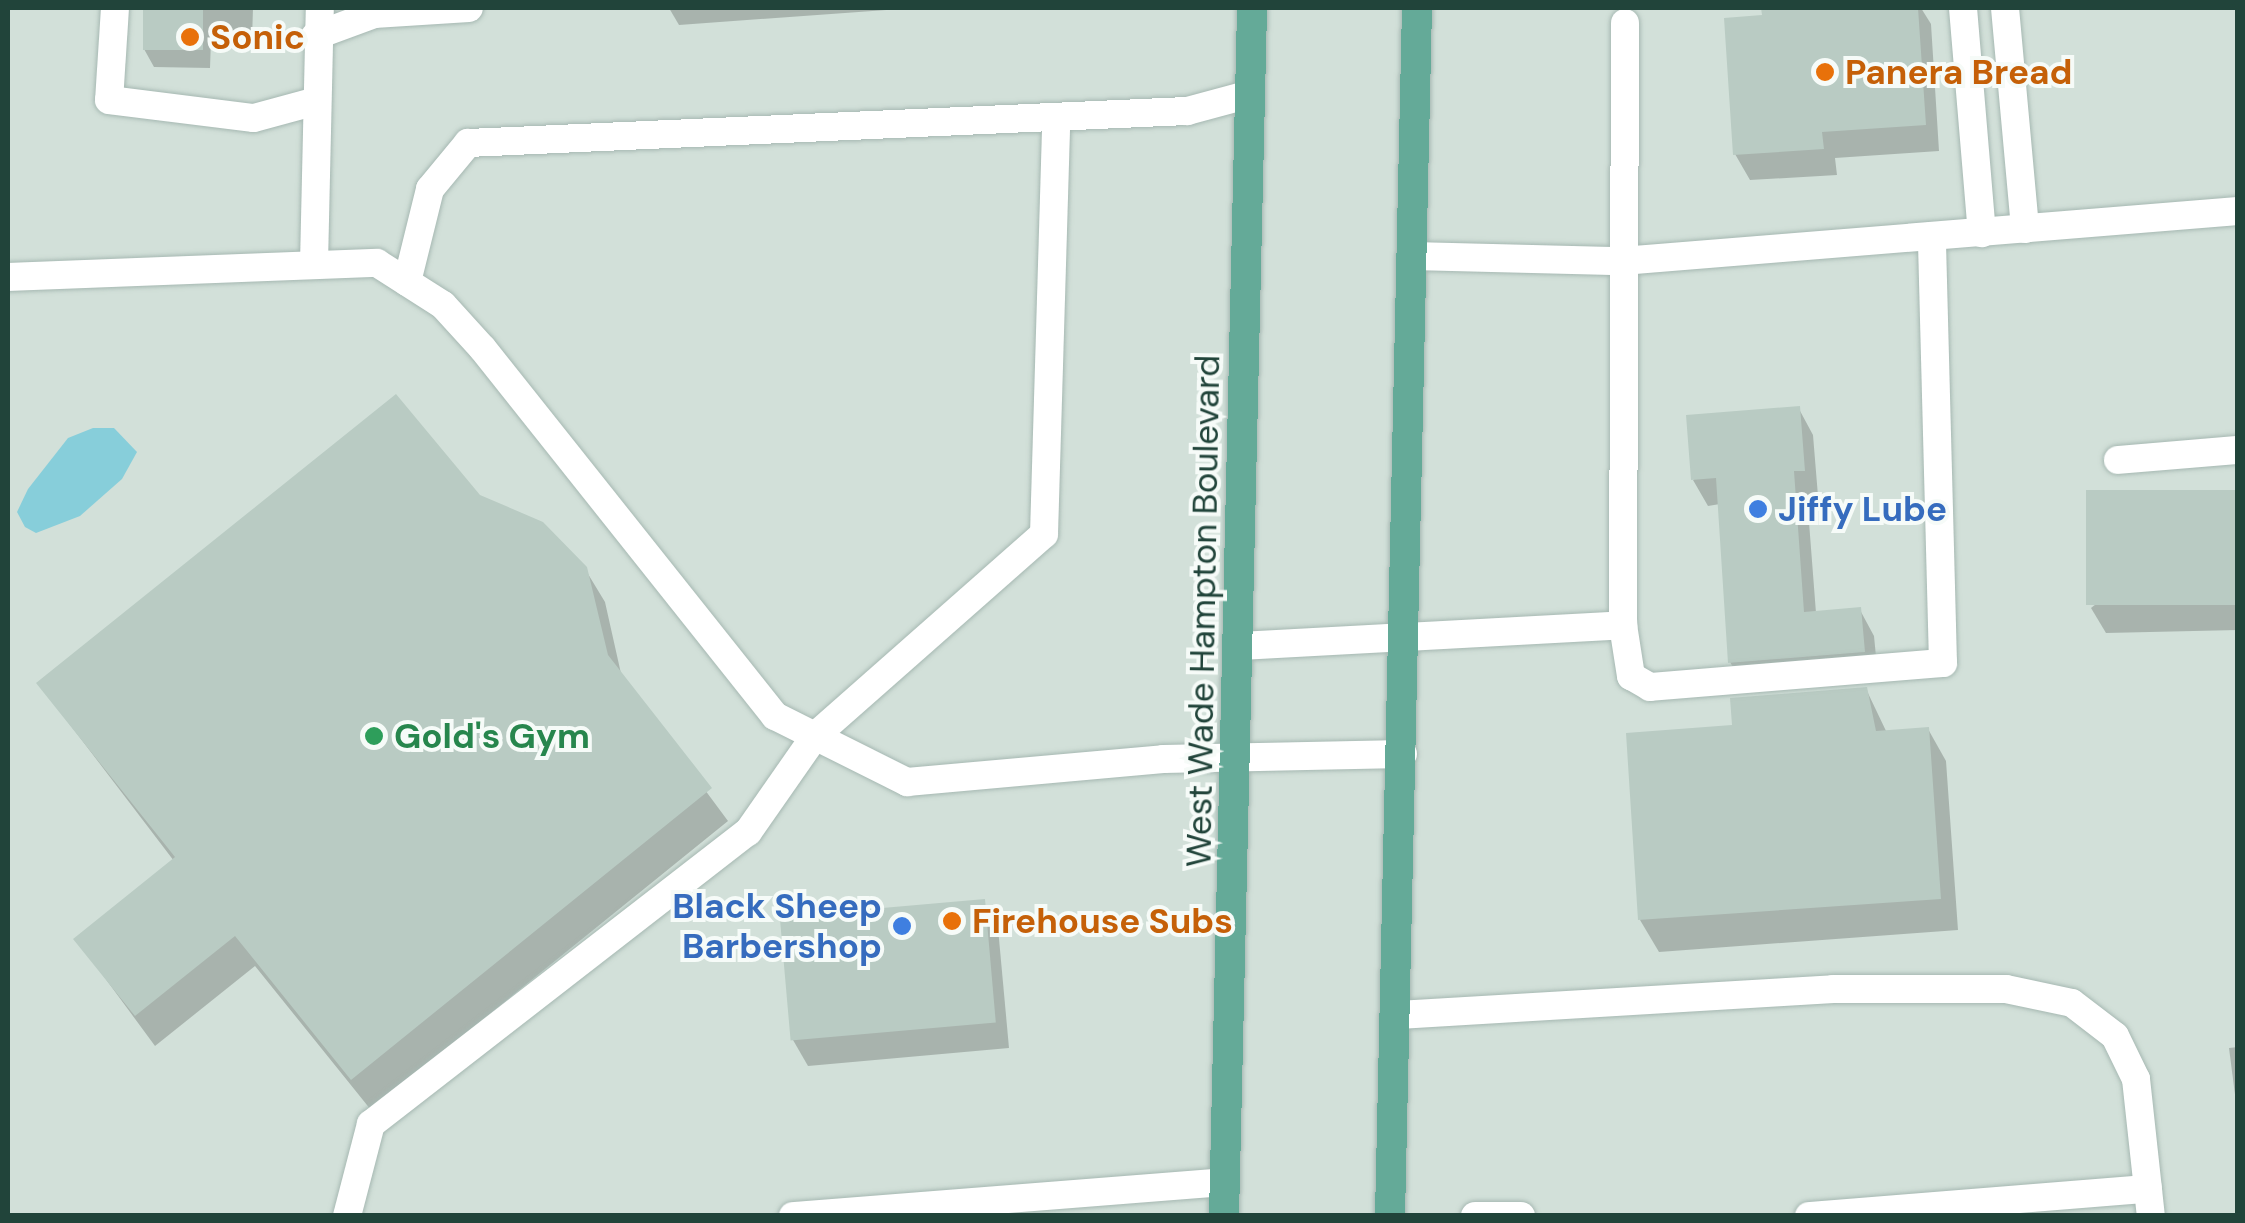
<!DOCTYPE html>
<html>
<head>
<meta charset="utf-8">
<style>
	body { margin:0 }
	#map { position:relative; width:2245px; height:1223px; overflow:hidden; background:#e4efea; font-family:"DM Sans",sans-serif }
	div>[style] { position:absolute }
	.built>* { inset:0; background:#d2e0d9; transform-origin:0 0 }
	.water>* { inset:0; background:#87ceda }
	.shadow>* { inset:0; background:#0003 }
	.building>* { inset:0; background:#b9cbc3; transform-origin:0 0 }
	.roads { filter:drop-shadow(0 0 2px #a6b8b2) drop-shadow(0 0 2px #a6b8b2) }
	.lane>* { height:28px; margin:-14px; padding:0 14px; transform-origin:14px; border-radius:14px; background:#fff }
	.primary>* { height:30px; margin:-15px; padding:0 15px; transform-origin:15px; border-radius:15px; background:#64aa98 }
	.dots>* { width:28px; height:28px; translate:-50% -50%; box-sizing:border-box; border:5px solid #f6fbf8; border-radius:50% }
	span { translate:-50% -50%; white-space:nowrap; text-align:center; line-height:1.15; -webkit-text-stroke:8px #f6fbf8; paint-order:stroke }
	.food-label { font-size:35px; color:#c56008; font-weight:700 }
	.left { translate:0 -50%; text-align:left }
	.shop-label { font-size:35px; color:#366cbe; font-weight:700 }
	.right { translate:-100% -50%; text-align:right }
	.street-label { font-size:35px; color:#21443a }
	.leisure-label { font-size:35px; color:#27864d; font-weight:700 }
	.frame { position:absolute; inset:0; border:10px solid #21443a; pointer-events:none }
</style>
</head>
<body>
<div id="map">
	<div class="built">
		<i style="left:8px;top:8px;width:2229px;height:1207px"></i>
	</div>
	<div class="water">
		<i style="clip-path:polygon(93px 428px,114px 428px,137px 452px,122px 479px,80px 516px,36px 533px,25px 527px,17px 512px,28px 489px,68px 438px)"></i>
	</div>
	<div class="shadow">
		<i style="clip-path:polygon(145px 8px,253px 8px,252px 40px,211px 40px,210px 68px,154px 67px,144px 49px)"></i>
		<i style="clip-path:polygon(669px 8px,914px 8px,679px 25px)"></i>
		<i style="clip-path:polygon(1764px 8px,1921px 8px,1931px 24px,1939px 151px,1835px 158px,1837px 175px,1750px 180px,1735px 154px)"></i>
		<i style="clip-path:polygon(1799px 409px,1813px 435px,1818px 496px,1807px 496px,1816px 613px,1860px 610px,1874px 636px,1878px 677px,1745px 688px,1730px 662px,1720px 504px,1708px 506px,1693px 480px)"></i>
		<i style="clip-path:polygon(2238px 492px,2238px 630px,2106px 633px,2091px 608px)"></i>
		<i style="clip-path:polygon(479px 497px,585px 569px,605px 602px,622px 678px,728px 821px,371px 1110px,255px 966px,155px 1046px,77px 940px,174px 861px,39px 684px)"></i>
		<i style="clip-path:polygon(1866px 689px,1887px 733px,1928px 729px,1946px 761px,1958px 930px,1659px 952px,1640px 920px,1735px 727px)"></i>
		<i style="clip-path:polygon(983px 902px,998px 928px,1009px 1048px,808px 1066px,793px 1040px)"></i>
		<i style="clip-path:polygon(2238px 1047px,2238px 1118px,2229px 1048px)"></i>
	</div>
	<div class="building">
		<i style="left:143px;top:8px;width:60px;height:42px"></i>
		<i style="clip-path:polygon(1761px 8px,1918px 8px,1926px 125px,1822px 132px,1824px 149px,1733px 155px,1724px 18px,1762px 15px)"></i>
		<i style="clip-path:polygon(396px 394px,480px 495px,543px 522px,587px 567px,608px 655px,712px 788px,351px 1080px,235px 936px,135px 1016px,73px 939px,175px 857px,36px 683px)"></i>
		<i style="clip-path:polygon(1800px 406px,1805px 471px,1794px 471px,1804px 612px,1861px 607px,1865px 652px,1728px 663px,1716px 478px,1691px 480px,1686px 415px)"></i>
		<i style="left:2238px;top:490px;width:115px;height:152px;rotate:90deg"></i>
		<i style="clip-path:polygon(1867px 687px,1876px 731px,1929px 727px,1941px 899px,1638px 920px,1626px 733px,1732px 725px,1730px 698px)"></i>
		<i style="left:985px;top:899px;width:124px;height:206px;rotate:85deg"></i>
	</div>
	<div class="roads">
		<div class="lane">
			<i style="left:115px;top:8px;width:92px;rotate:93.7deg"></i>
			<i style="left:109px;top:100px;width:146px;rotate:7.1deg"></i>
			<i style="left:254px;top:118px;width:61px;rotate:-15.2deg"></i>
			<i style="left:1963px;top:8px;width:226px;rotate:85.2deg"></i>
			<i style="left:2005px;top:8px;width:222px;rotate:84.8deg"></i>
			<i style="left:315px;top:36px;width:63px;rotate:-20.4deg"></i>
			<i style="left:374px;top:14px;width:95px;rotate:-3.6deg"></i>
			<i style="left:1412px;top:256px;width:210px;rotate:1.4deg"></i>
			<i style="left:1622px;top:261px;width:618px;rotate:-4.64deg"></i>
			<i style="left:314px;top:264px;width:256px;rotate:-88.7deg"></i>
			<i style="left:8px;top:277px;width:369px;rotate:-2.2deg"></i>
			<i style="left:377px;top:263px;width:78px;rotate:32.5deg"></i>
			<i style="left:443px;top:305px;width:59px;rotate:47.7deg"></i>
			<i style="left:483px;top:349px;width:469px;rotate:51.5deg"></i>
			<i style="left:775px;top:716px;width:148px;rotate:26.6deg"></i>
			<i style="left:907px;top:782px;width:257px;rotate:-5.1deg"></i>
			<i style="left:1163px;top:759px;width:240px;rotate:-1.2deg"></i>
			<i style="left:407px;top:282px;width:96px;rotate:-76.1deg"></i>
			<i style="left:430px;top:189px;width:60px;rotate:-50.4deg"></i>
			<i style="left:468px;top:143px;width:720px;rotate:-2.55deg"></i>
			<i style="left:1187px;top:111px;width:65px;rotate:-15.1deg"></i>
			<i style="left:2118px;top:460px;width:120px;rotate:-4.8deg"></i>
			<i style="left:1623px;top:625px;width:52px;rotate:81.1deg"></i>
			<i style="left:1631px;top:676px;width:22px;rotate:30deg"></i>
			<i style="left:1650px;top:687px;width:294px;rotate:-4.7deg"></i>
			<i style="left:1943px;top:663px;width:427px;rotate:-91.5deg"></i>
			<i style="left:1240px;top:646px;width:384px;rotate:-3.1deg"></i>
			<i style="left:1623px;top:625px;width:602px;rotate:-89.81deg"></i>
			<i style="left:1398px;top:1015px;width:436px;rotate:-3.4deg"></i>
			<i style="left:1833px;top:989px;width:173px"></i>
			<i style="left:2006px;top:989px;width:67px;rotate:12deg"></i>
			<i style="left:2072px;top:1003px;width:54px;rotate:37.5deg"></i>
			<i style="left:2115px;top:1036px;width:48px;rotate:64deg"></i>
			<i style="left:2136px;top:1079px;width:138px;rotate:83.8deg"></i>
			<i style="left:347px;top:1216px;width:95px;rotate:-75.4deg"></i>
			<i style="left:371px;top:1124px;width:477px;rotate:-37.8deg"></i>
			<i style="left:748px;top:832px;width:117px;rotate:-55.1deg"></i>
			<i style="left:815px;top:736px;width:305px;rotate:-41.4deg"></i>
			<i style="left:1044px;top:534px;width:415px;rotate:-88.3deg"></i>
			<i style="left:793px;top:1216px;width:434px;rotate:-4.5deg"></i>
			<i style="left:1475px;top:1216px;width:46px"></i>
			<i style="left:1809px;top:1216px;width:340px;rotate:-4.6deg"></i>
		</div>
		<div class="primary">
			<i style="left:1224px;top:1216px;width:1208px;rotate:-88.67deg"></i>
			<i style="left:1390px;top:1216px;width:1208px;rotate:-88.72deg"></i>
		</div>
	</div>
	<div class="dots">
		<i style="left:190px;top:37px;background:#e8710a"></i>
		<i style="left:1825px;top:72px;background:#e8710a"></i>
		<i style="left:1758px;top:509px;background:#3f7fe0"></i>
		<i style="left:374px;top:736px;background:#2e9e5b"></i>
		<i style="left:952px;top:921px;background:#e8710a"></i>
		<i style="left:902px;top:926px;background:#3f7fe0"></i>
	</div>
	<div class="food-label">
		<span class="left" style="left:210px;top:37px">Sonic</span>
		<span class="left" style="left:1845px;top:72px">Panera Bread</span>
		<span class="left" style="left:972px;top:921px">Firehouse Subs</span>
	</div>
	<div class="shop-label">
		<span class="left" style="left:1778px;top:509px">Jiffy Lube</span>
		<span class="right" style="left:882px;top:926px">Black Sheep<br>Barbershop</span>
	</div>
	<div class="street-label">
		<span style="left:1203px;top:611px;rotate:-89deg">West Wade Hampton Boulevard</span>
	</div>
	<div class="leisure-label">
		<span class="left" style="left:394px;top:736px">Gold's Gym</span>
	</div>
	<div class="frame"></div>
</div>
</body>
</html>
